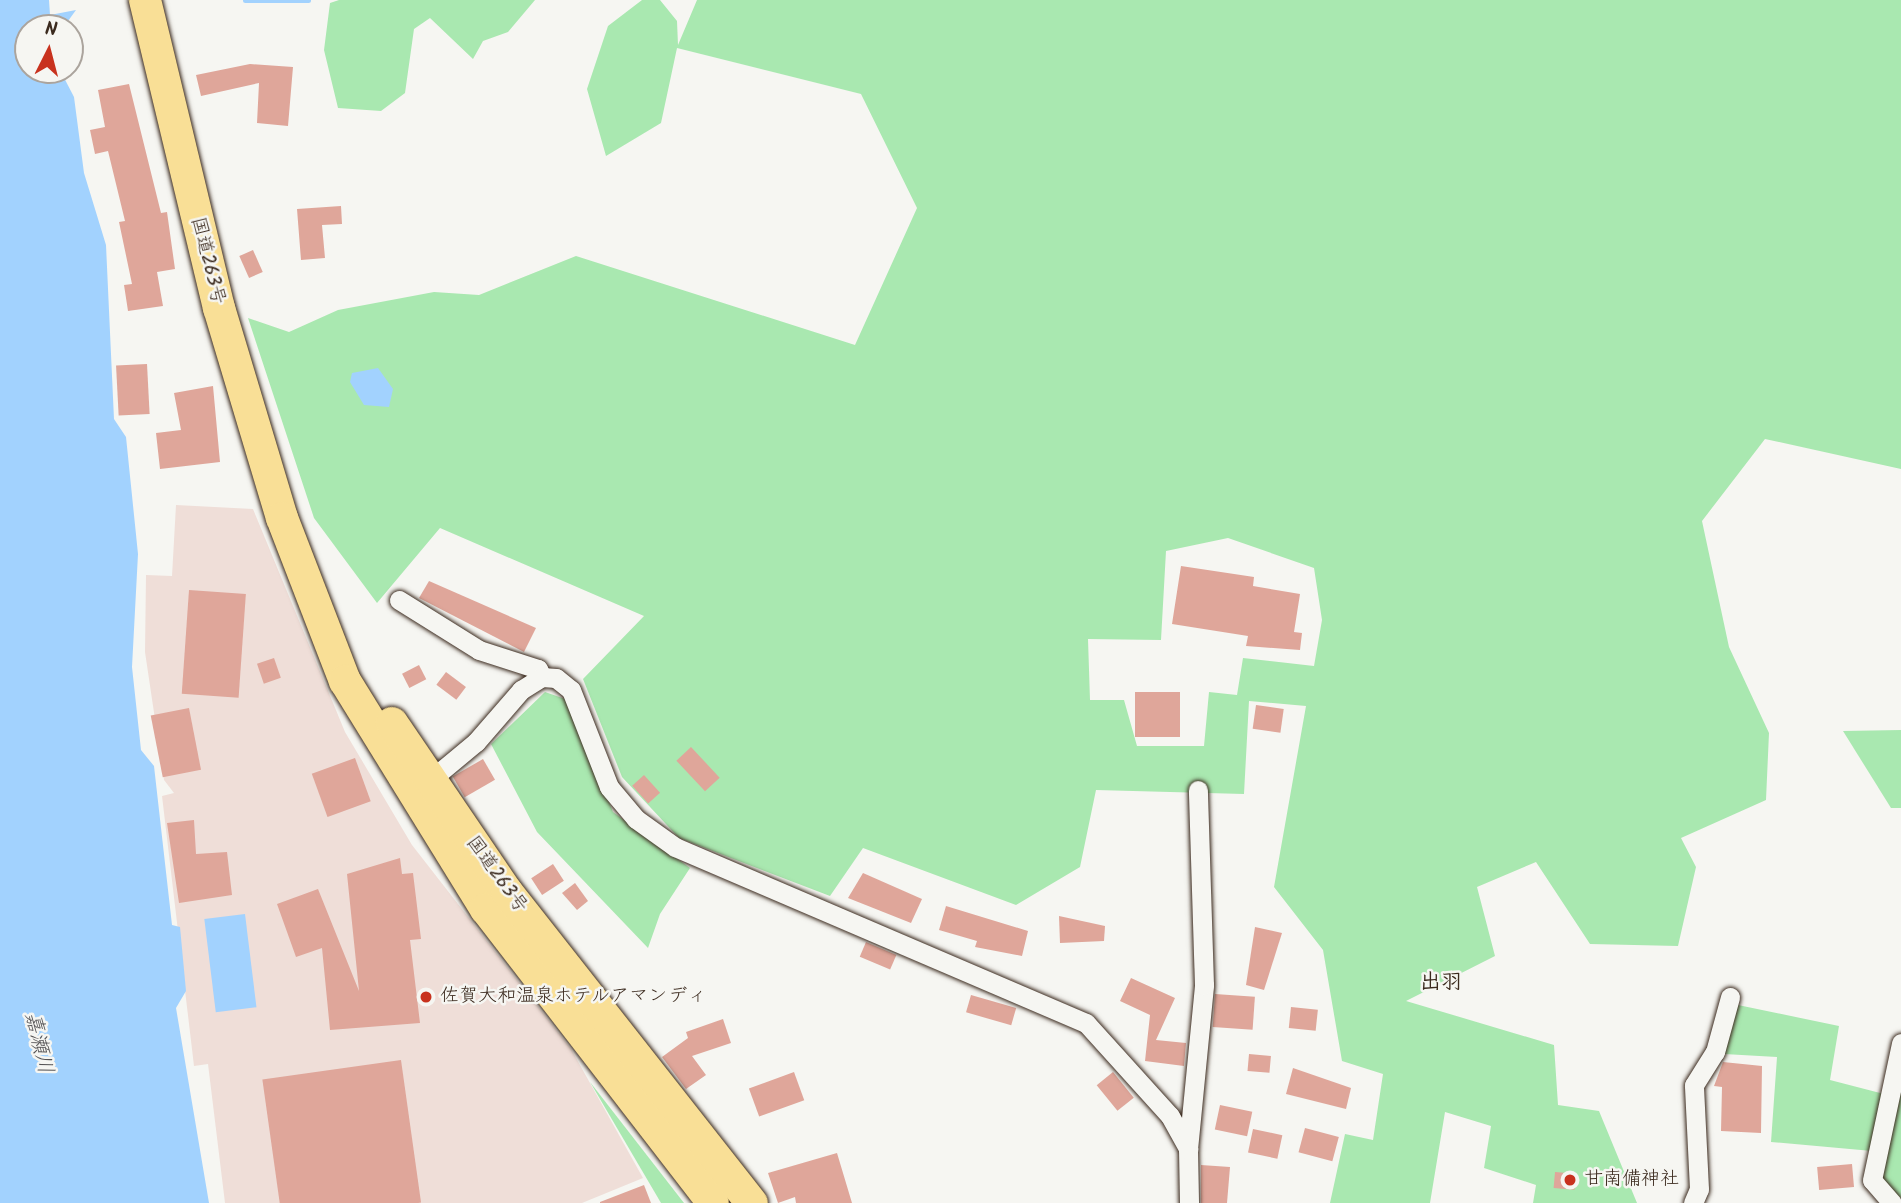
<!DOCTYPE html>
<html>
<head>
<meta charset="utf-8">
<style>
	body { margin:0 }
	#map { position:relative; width:1901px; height:1203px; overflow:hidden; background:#f6f6f2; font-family:Kalam,"Klee One",sans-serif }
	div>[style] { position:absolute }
	.built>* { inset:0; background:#efded8 }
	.green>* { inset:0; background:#a9e8b0 }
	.water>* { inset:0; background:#a2d2fe; transform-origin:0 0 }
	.stream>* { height:5px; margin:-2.5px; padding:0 2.5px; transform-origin:2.5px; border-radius:2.5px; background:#a2d2fe }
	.building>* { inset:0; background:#dfa69a; transform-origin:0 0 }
	.roads { filter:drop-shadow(0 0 2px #3b2a1e) drop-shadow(0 0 2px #3b2a1e) }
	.minor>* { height:19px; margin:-9.5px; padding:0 9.5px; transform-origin:9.5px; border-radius:9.5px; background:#f6f6f2 }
	.trunk>* { height:32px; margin:-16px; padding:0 16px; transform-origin:16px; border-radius:16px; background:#f9df96 }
	.dots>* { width:19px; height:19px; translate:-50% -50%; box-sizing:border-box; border:4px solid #f6f6f2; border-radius:50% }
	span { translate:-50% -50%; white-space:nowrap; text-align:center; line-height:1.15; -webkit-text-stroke:5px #f6f6f2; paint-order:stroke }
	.street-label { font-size:19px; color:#3b2a1e }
	.poi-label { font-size:19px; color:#3b2a1e }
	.left { translate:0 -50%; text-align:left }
	.neighbourhood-label { font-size:21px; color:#3b2a1e; font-weight:700 }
	.water-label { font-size:21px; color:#555456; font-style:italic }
	.north { position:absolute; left:14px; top:14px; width:70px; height:70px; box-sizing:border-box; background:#f6f6f2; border:2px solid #aba49d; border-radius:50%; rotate:6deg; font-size:19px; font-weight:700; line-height:28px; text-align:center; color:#3b2a1e }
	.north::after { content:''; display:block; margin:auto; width:24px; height:32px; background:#c8321e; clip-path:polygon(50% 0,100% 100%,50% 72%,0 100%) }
</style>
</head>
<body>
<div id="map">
	<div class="built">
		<i style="clip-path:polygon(176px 505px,253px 509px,345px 732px,412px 845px,571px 1049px,643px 1178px,582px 1203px,225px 1203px,208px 1064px,194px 1066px,162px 796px,174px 793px,164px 780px,145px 652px,146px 575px,172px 576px)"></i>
	</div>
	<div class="green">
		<i style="clip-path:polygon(339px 0,535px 0,508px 32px,483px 41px,473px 59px,430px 18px,414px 29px,405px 93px,381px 111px,338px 108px,324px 50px,330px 3px)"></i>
		<i style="clip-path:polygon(evenodd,642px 0,660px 0,677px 21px,678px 45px,697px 0,1901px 0,1901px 469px,1765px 439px,1702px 521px,1729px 647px,1769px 733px,1766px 800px,1681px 838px,1696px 867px,1678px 946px,1590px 944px,1536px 862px,1477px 887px,1495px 956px,1406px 1001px,1554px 1045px,1558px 1105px,1599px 1111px,1637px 1203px,1533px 1203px,1536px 1185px,1484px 1168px,1491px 1126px,1445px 1112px,1430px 1203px,1330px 1203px,1345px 1134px,1373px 1140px,1383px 1074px,1342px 1061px,1323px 950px,1274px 887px,1306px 706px,1249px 701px,1244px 794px,1096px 790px,1080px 867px,1016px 905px,863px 848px,830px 896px,679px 838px,622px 777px,583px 679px,644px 616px,440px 528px,377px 603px,314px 518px,248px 318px,289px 332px,338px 310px,434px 292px,479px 295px,576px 256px,855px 345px,917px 208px,861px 94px,677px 48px,661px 123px,606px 156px,587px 89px,608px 26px,642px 0,1228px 538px,1314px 568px,1322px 620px,1314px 666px,1243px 658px,1237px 695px,1209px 692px,1204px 746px,1137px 746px,1124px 700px,1090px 700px,1088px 639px,1161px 640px,1166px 551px,1228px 538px)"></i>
		<i style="clip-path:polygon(545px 692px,568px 700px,613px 812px,690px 868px,660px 914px,648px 948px,537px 832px,491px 744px)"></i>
		<i style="clip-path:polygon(1901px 730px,1901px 808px,1891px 808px,1843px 731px)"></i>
		<i style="clip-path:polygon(1738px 1005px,1839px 1026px,1830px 1080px,1884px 1094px,1872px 1151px,1771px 1142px,1777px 1057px,1724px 1054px)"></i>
		<i style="clip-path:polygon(590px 1082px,684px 1203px,661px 1203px)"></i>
		<i style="clip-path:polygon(1901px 1082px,1901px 1198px,1878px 1180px)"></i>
	</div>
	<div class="water">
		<i style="clip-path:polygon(0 0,49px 0,50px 15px,76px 10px,63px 28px,28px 28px,28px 70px,60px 70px,74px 97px,84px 173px,106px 245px,114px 419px,126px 437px,138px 554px,132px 667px,141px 750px,154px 766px,172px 925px,180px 927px,186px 991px,176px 1008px,209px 1203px,0 1203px)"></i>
		<i style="clip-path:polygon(378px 368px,393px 389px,389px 407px,364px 405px,350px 382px,352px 373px)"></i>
		<i style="left:245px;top:914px;width:94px;height:41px;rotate:83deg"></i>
	</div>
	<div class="stream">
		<i style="left:245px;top:0;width:63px"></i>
	</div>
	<div class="building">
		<i style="clip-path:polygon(250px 64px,293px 67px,288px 126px,257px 123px,259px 83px,201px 96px,196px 75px)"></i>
		<i style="clip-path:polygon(129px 84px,161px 213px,167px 212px,175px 269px,157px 272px,163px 306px,128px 311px,124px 285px,132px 284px,119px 222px,125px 221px,108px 151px,95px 154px,90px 130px,105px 127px,98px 90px)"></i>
		<i style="clip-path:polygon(341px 206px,342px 224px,322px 225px,325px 258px,301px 260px,297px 209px)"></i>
		<i style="left:253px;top:250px;width:24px;height:15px;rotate:66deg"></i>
		<i style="left:147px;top:364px;width:50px;height:31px;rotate:87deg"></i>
		<i style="clip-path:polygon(213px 386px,220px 462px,160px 469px,156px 433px,181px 430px,174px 393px)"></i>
		<i style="clip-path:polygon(1181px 566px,1254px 577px,1253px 586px,1300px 594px,1294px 632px,1302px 633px,1300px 650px,1246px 646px,1248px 636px,1172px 624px)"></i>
		<i style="clip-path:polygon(429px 581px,536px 628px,524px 652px,419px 598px)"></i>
		<i style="left:189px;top:590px;width:57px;height:104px;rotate:4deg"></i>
		<i style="left:274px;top:658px;width:21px;height:18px;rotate:71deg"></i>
		<i style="left:419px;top:665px;width:16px;height:19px;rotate:63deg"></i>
		<i style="left:446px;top:672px;width:25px;height:16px;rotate:37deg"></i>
		<i style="left:1135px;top:692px;width:45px;height:45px"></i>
		<i style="left:1256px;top:705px;width:28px;height:24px;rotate:8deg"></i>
		<i style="left:189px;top:708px;width:63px;height:39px;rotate:79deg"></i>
		<i style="left:691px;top:747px;width:42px;height:20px;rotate:47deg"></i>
		<i style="left:355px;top:758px;width:46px;height:46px;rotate:70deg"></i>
		<i style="left:483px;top:759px;width:24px;height:35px;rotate:60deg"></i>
		<i style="left:644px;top:775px;width:24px;height:16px;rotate:48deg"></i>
		<i style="clip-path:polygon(194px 820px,196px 854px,227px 852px,232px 895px,179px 903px,167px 823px)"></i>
		<i style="clip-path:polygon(400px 858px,402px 874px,413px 873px,421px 939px,410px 940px,420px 1023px,330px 1030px,322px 948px,296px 957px,277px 904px,318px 889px,359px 991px,347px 874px)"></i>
		<i style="left:553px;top:864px;width:20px;height:26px;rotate:57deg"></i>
		<i style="clip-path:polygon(863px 873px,922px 899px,911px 923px,848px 898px)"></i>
		<i style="clip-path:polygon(575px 883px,588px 901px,577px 910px,562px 893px)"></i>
		<i style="clip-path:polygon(946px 906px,1028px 931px,1022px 956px,975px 947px,977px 941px,939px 930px)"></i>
		<i style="clip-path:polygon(1059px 916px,1105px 926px,1104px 941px,1060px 943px)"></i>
		<i style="clip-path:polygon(1255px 927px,1282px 933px,1264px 990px,1246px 985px)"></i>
		<i style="left:866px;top:942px;width:33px;height:16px;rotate:23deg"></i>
		<i style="clip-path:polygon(1131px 978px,1175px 998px,1156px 1040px,1186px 1043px,1184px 1066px,1145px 1061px,1150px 1015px,1120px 1001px)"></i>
		<i style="left:1215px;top:994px;width:40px;height:33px;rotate:4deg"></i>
		<i style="left:971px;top:995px;width:47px;height:18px;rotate:16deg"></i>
		<i style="left:1291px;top:1007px;width:27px;height:21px;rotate:6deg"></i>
		<i style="clip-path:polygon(723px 1019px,731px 1043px,692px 1056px,706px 1075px,686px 1089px,662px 1057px,688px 1038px,686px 1032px)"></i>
		<i style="left:1249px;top:1054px;width:22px;height:17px;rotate:5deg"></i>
		<i style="left:401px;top:1060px;width:144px;height:140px;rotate:82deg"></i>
		<i style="clip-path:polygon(1723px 1062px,1762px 1066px,1761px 1133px,1721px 1131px,1722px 1087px,1714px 1086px)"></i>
		<i style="clip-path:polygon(1293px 1068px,1351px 1088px,1346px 1109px,1286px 1094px)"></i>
		<i style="left:794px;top:1072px;width:30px;height:48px;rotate:70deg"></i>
		<i style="left:1113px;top:1072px;width:33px;height:21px;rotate:51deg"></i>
		<i style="left:1220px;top:1105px;width:33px;height:25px;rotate:12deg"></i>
		<i style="left:1305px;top:1128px;width:35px;height:25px;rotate:15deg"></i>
		<i style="left:1253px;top:1129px;width:30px;height:24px;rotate:12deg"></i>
		<i style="clip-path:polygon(837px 1153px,852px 1203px,796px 1203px,795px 1197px,778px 1203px,768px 1173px)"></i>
		<i style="left:1852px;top:1164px;width:23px;height:35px;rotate:85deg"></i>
		<i style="clip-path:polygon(1201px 1165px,1230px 1167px,1227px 1203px,1201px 1203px)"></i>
		<i style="left:1555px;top:1172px;width:21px;height:16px;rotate:5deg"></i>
		<i style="clip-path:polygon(644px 1185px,651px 1203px,600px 1203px,600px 1202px)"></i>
	</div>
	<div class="roads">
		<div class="minor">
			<i style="left:399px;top:600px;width:94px;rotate:32deg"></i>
			<i style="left:479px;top:650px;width:62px;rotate:17.9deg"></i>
			<i style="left:538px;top:669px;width:9px;rotate:63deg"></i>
			<i style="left:429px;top:781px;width:61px;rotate:-39.7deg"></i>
			<i style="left:476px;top:742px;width:69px;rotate:-49.1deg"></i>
			<i style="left:521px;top:690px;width:25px;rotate:-32deg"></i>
			<i style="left:542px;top:677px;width:14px;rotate:4deg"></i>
			<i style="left:556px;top:678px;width:19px;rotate:39deg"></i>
			<i style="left:571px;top:690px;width:104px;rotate:68.6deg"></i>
			<i style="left:609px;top:787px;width:42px;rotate:49.8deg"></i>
			<i style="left:636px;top:819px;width:48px;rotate:35.7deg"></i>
			<i style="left:675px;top:847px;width:447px;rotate:23.2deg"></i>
			<i style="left:1086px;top:1023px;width:125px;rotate:47.9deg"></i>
			<i style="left:1170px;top:1116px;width:38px;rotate:61deg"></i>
			<i style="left:1188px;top:1149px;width:54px;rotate:88.9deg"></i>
			<i style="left:1188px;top:1149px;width:165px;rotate:-84.4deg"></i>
			<i style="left:1204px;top:985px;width:195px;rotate:-91.8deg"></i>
			<i style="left:1693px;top:1203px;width:15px;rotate:-67deg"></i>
			<i style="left:1699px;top:1189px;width:104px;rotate:-92.8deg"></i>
			<i style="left:1694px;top:1085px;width:39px;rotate:-58deg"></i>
			<i style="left:1715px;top:1052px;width:57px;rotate:-74.7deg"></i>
			<i style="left:1892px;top:1203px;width:30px;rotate:-131deg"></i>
			<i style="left:1872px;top:1180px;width:140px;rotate:-78deg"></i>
		</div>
		<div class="trunk">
			<i style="left:145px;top:0;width:317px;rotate:76.5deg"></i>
			<i style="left:219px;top:308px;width:219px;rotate:73.3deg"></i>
			<i style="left:282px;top:518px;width:175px;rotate:68.9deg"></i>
			<i style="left:345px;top:681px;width:268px;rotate:58.3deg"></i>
			<i style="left:486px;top:909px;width:371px;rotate:52.3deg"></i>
			<i style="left:392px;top:723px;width:204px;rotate:55.8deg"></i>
			<i style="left:507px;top:892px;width:396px;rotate:51.8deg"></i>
		</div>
	</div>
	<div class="dots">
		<i style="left:426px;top:997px;background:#c8321e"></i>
		<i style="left:1570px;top:1180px;background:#c8321e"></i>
	</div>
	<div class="street-label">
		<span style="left:207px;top:261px;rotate:76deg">国道263号</span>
		<span style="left:496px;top:875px;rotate:54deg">国道263号</span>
	</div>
	<div class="poi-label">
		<span class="left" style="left:440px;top:997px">佐賀大和温泉ホテルアマンディ</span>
		<span class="left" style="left:1584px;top:1180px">甘南備神社</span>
	</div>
	<div class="neighbourhood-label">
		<span style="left:1441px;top:983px">出羽</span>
	</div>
	<div class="water-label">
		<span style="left:38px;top:1043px;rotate:77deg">嘉瀬川</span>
	</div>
	<div class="north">N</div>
</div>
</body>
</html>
